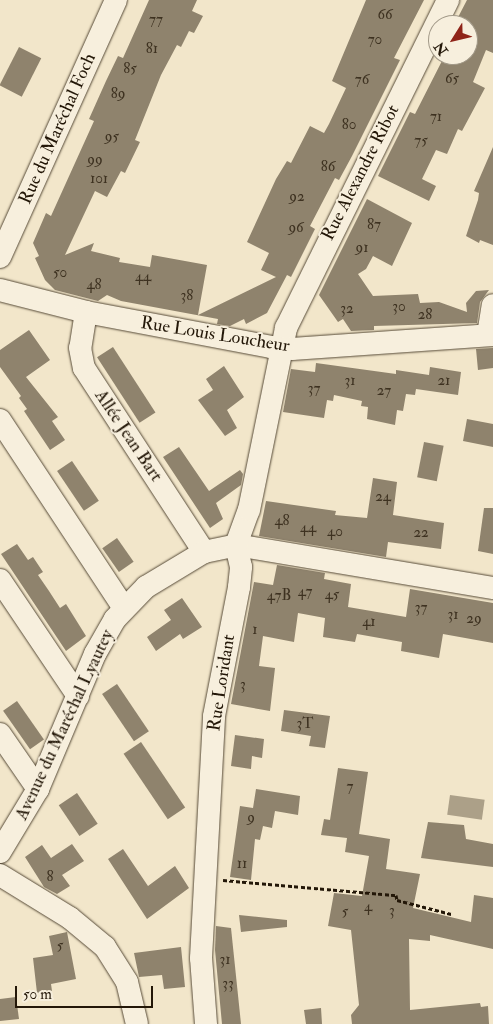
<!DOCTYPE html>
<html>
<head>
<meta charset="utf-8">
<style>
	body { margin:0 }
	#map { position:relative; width:493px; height:1024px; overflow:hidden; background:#f2e6ca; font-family:"IM FELL Double Pica",serif }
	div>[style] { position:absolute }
	.water>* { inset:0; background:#aca088; transform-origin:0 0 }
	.building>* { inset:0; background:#8f836d; transform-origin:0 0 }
	.path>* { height:3px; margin-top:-1.5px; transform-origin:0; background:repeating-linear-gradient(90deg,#231708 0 4px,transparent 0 6.5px) }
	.roads { filter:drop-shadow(0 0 1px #574b38) drop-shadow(0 0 1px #574b38) }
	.minor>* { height:22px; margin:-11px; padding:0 11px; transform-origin:11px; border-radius:11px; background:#f7efdd }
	span { translate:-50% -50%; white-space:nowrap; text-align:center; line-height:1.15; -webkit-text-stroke:4px #f7efdd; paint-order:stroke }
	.number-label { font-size:15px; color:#3e3221 }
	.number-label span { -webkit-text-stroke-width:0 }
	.street-label { font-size:18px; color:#231708 }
	.north { position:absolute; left:428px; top:15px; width:50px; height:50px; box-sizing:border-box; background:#f7efdd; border:1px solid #a29988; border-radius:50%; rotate:234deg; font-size:14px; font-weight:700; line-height:20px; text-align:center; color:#231708 }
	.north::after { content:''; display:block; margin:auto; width:18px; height:22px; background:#8f2418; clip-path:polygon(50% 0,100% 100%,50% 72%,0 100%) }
	.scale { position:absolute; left:15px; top:986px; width:138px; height:22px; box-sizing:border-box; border:2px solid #231708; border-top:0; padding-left:6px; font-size:15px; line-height:18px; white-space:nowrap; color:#231708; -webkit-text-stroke:4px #f7efdd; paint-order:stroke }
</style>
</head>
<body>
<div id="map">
	<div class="water">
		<i style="left:450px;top:795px;width:35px;height:20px;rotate:8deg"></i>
	</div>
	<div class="building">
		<i style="clip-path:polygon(149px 0,197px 0,192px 11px,203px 16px,194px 33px,189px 31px,181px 47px,177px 45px,161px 75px,135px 140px,140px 142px,125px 173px,121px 171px,107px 197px,95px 191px,65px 255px,94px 243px,91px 251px,120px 258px,119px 262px,150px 267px,152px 255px,207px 265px,198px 315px,276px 277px,261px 270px,269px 253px,247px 242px,276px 179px,287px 161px,291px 163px,310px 126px,324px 133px,329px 124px,346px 88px,332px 81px,366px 0,424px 0,394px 58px,400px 60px,352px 156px,339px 180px,335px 178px,310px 226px,315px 229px,291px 277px,287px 275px,267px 313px,246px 324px,244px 319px,230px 326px,217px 324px,218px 319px,121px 301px,107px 295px,98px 301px,55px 290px,45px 280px,35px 258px,39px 256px,33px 243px,46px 213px,51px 216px,94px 121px,89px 119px,106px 81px,118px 56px,123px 58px)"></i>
		<i style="clip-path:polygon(467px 0,493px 0,493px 53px,486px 50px,473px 82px,485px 88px,462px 131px,458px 129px,447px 154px,436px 150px,422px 179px,436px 186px,429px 201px,378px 176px,410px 112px,415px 114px,445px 55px,468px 55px,468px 25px,454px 25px)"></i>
		<i style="left:19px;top:47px;width:25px;height:43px;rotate:27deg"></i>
		<i style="clip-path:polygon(493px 147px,493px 245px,480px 240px,479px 243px,466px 236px,478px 200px,479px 193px,474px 191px)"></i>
		<i style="clip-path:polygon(367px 199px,412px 223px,392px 266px,373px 256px,366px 269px,358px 274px,373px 296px,418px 294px,420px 303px,439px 302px,467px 312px,466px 303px,476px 291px,489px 290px,480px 302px,477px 323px,374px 326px,374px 330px,351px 331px,343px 319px,338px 322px,319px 295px)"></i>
		<i style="clip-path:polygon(29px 330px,50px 360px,26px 377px,58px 417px,52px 421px,65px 440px,50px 450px,24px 411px,27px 409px,19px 398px,21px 396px,0 367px,0 350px)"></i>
		<i style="left:113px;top:347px;width:78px;height:19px;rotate:57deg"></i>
		<i style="clip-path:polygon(493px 348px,493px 368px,478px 370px,476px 349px)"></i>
		<i style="clip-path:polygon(316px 363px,396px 374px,396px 370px,429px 375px,430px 367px,461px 372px,458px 395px,416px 389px,415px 395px,406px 394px,403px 411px,397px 410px,395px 425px,367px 419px,368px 407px,361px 406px,362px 401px,334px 395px,333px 401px,327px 400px,324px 418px,283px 412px,291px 369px,315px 372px)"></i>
		<i style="clip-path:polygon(224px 366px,244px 397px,227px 410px,237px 428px,225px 436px,198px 400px,213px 390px,206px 379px)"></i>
		<i style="clip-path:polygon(467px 419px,493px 424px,493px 447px,463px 441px)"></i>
		<i style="left:424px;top:442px;width:20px;height:36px;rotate:11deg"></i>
		<i style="clip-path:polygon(179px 447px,209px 491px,240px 470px,243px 474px,241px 485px,216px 503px,223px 519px,210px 528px,163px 457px)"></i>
		<i style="left:72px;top:461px;width:48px;height:18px;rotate:56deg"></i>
		<i style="clip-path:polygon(373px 478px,397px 482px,393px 515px,444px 523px,441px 549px,388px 542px,386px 557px,259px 536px,266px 501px,336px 511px,335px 515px,367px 518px)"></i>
		<i style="clip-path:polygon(484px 508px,493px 508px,493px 554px,478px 551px)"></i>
		<i style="left:117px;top:538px;width:29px;height:18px;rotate:55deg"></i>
		<i style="clip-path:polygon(17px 544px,28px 560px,33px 557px,43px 572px,38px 575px,49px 591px,60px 608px,66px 604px,86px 636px,66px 651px,1px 554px)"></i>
		<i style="clip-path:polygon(277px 565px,325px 573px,324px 579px,351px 584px,348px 607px,406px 617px,410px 589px,493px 603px,493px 643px,443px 634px,439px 658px,401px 651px,402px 642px,357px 634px,355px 642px,323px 637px,325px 618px,298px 613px,294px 642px,263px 636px,259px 666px,275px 668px,270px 711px,231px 704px,254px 582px,273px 585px)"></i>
		<i style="clip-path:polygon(182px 598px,202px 627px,183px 639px,180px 634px,156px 651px,147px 637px,171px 620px,164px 610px)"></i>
		<i style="left:117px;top:684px;width:57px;height:18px;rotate:56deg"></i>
		<i style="left:17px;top:701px;width:47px;height:17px;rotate:55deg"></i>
		<i style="clip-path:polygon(284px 710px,330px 716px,325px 748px,309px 746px,311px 736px,281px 731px)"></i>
		<i style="clip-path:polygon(235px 735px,264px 739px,262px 758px,252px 756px,251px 769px,231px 766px)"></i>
		<i style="left:141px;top:742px;width:79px;height:21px;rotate:56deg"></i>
		<i style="clip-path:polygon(338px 768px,368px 772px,359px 834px,390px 839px,386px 869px,420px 874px,413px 908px,471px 922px,474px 895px,493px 898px,493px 949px,430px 935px,430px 941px,409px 939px,410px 1010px,480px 1003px,481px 1007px,488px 1006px,489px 1024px,352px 1024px,351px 1015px,359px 1005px,351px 930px,328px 926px,334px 893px,362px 896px,369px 856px,345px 852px,347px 838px,321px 835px,324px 819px,330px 820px)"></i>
		<i style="clip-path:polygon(256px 789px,300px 796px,298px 815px,275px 811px,272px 828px,263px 826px,260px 840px,255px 839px,251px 880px,230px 877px,240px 806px,253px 808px)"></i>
		<i style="left:77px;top:793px;width:37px;height:22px;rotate:56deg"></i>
		<i style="clip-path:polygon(428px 822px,464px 825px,466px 839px,493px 844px,493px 867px,421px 858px)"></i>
		<i style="clip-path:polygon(72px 844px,84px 861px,62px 875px,70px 886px,57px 894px,44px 887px,25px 857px,42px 845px,51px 858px)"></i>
		<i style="clip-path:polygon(123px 849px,148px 886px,175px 866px,189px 888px,147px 919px,108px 859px)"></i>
		<i style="clip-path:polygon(239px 915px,287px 920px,287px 927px,241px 932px)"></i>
		<i style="clip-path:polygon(216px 926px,231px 928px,241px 1024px,222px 1024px,215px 950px)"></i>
		<i style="clip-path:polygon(67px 932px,76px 979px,51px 984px,52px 991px,37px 993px,33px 958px,53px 955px,49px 936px)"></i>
		<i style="clip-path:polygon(181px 947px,185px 987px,164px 989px,162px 975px,139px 977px,134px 953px)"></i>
		<i style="clip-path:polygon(16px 997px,19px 1019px,0 1021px,0 999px)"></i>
		<i style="clip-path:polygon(321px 1008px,322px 1024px,306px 1024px,304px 1010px)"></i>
	</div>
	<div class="path">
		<i style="left:223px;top:880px;width:174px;rotate:5deg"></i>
		<i style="left:396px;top:895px;width:5px;rotate:79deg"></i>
		<i style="left:397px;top:900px;width:56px;rotate:14.5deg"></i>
	</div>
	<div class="roads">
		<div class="minor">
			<i style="left:0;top:257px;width:282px;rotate:-65.7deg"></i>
			<i style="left:0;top:290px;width:89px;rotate:14.3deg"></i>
			<i style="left:86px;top:312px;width:188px;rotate:10.7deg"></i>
			<i style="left:271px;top:347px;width:21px;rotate:5deg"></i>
			<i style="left:292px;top:349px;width:201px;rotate:-4deg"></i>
			<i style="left:86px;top:312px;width:36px;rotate:99deg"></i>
			<i style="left:80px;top:348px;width:20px;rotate:79deg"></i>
			<i style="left:84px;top:368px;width:220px;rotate:56.9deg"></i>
			<i style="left:488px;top:335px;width:30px;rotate:-81deg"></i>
			<i style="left:0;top:420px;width:225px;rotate:56.6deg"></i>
			<i style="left:0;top:580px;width:140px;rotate:56.1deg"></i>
			<i style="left:0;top:734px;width:67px;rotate:55.4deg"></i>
			<i style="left:0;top:852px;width:74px;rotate:-58.9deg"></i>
			<i style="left:38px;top:789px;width:147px;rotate:-67.1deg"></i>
			<i style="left:95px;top:654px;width:40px;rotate:-60.3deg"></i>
			<i style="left:115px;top:619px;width:45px;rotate:-45.9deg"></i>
			<i style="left:146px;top:587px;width:68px;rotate:-31.1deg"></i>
			<i style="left:204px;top:552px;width:33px;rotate:-12deg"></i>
			<i style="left:236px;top:545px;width:261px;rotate:9.5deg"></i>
			<i style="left:0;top:875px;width:82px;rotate:31.6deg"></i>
			<i style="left:70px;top:918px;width:45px;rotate:39.6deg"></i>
			<i style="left:105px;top:947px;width:41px;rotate:57.8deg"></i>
			<i style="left:127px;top:982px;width:43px;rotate:76.6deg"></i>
			<i style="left:206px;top:1024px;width:66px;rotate:-94.3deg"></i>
			<i style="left:201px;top:958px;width:242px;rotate:-86.9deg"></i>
			<i style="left:214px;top:716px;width:131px;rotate:-79deg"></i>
			<i style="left:239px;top:587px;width:20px;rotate:-84deg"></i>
			<i style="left:241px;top:567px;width:23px;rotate:-103deg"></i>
			<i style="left:236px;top:545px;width:37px;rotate:-70deg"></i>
			<i style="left:249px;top:510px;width:186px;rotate:-78.5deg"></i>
			<i style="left:286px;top:328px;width:366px;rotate:-63.7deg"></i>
		</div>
	</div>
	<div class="number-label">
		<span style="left:385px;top:15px">66</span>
		<span style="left:156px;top:20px">77</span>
		<span style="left:375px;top:40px">70</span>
		<span style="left:152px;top:49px">81</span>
		<span style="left:130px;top:69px">85</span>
		<span style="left:452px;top:79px">65</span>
		<span style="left:362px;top:80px">76</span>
		<span style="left:118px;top:94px">89</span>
		<span style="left:436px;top:117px">71</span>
		<span style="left:349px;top:125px">80</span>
		<span style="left:112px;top:137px">95</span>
		<span style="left:421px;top:141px">75</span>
		<span style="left:95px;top:160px">99</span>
		<span style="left:328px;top:167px">86</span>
		<span style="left:99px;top:179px">101</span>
		<span style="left:297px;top:197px">92</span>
		<span style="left:374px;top:225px">87</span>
		<span style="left:296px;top:228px">96</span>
		<span style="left:362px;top:248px">91</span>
		<span style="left:60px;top:273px">50</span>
		<span style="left:143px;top:277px">44</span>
		<span style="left:94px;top:285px">48</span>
		<span style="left:187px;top:296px">38</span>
		<span style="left:399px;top:307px">30</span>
		<span style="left:347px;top:309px">32</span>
		<span style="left:425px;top:315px">28</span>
		<span style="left:350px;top:381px">31</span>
		<span style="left:444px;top:381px">21</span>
		<span style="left:314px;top:389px">37</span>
		<span style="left:384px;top:391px">27</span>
		<span style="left:383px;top:497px">24</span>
		<span style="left:282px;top:521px">48</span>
		<span style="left:308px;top:528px">44</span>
		<span style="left:335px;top:532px">40</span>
		<span style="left:421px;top:533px">22</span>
		<span style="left:305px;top:592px">47</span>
		<span style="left:332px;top:595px">45</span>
		<span style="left:279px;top:596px">47B</span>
		<span style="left:421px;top:608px">37</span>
		<span style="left:453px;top:615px">31</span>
		<span style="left:474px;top:619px">29</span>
		<span style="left:369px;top:622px">41</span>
		<span style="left:255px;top:630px">1</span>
		<span style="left:243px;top:685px">3</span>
		<span style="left:305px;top:724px">3T</span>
		<span style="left:350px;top:787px">7</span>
		<span style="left:251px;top:818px">9</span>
		<span style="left:242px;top:864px">11</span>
		<span style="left:50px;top:877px">8</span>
		<span style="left:368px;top:907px">4</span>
		<span style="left:392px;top:911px">3</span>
		<span style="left:345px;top:912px">5</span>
		<span style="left:60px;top:946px">5</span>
		<span style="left:225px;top:960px">31</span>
		<span style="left:228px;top:984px">33</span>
	</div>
	<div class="street-label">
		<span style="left:58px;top:129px;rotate:-66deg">Rue du Maréchal Foch</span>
		<span style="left:361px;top:173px;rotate:-63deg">Rue Alexandre Ribot</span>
		<span style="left:215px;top:335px;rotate:9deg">Rue Louis Loucheur</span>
		<span style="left:128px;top:436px;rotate:56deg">Allée Jean Bart</span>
		<span style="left:222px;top:683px;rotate:-81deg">Rue Loridant</span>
		<span style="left:65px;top:725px;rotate:-65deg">Avenue du Maréchal Lyautey</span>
	</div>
	<div class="north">N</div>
	<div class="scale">50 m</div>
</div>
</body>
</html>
